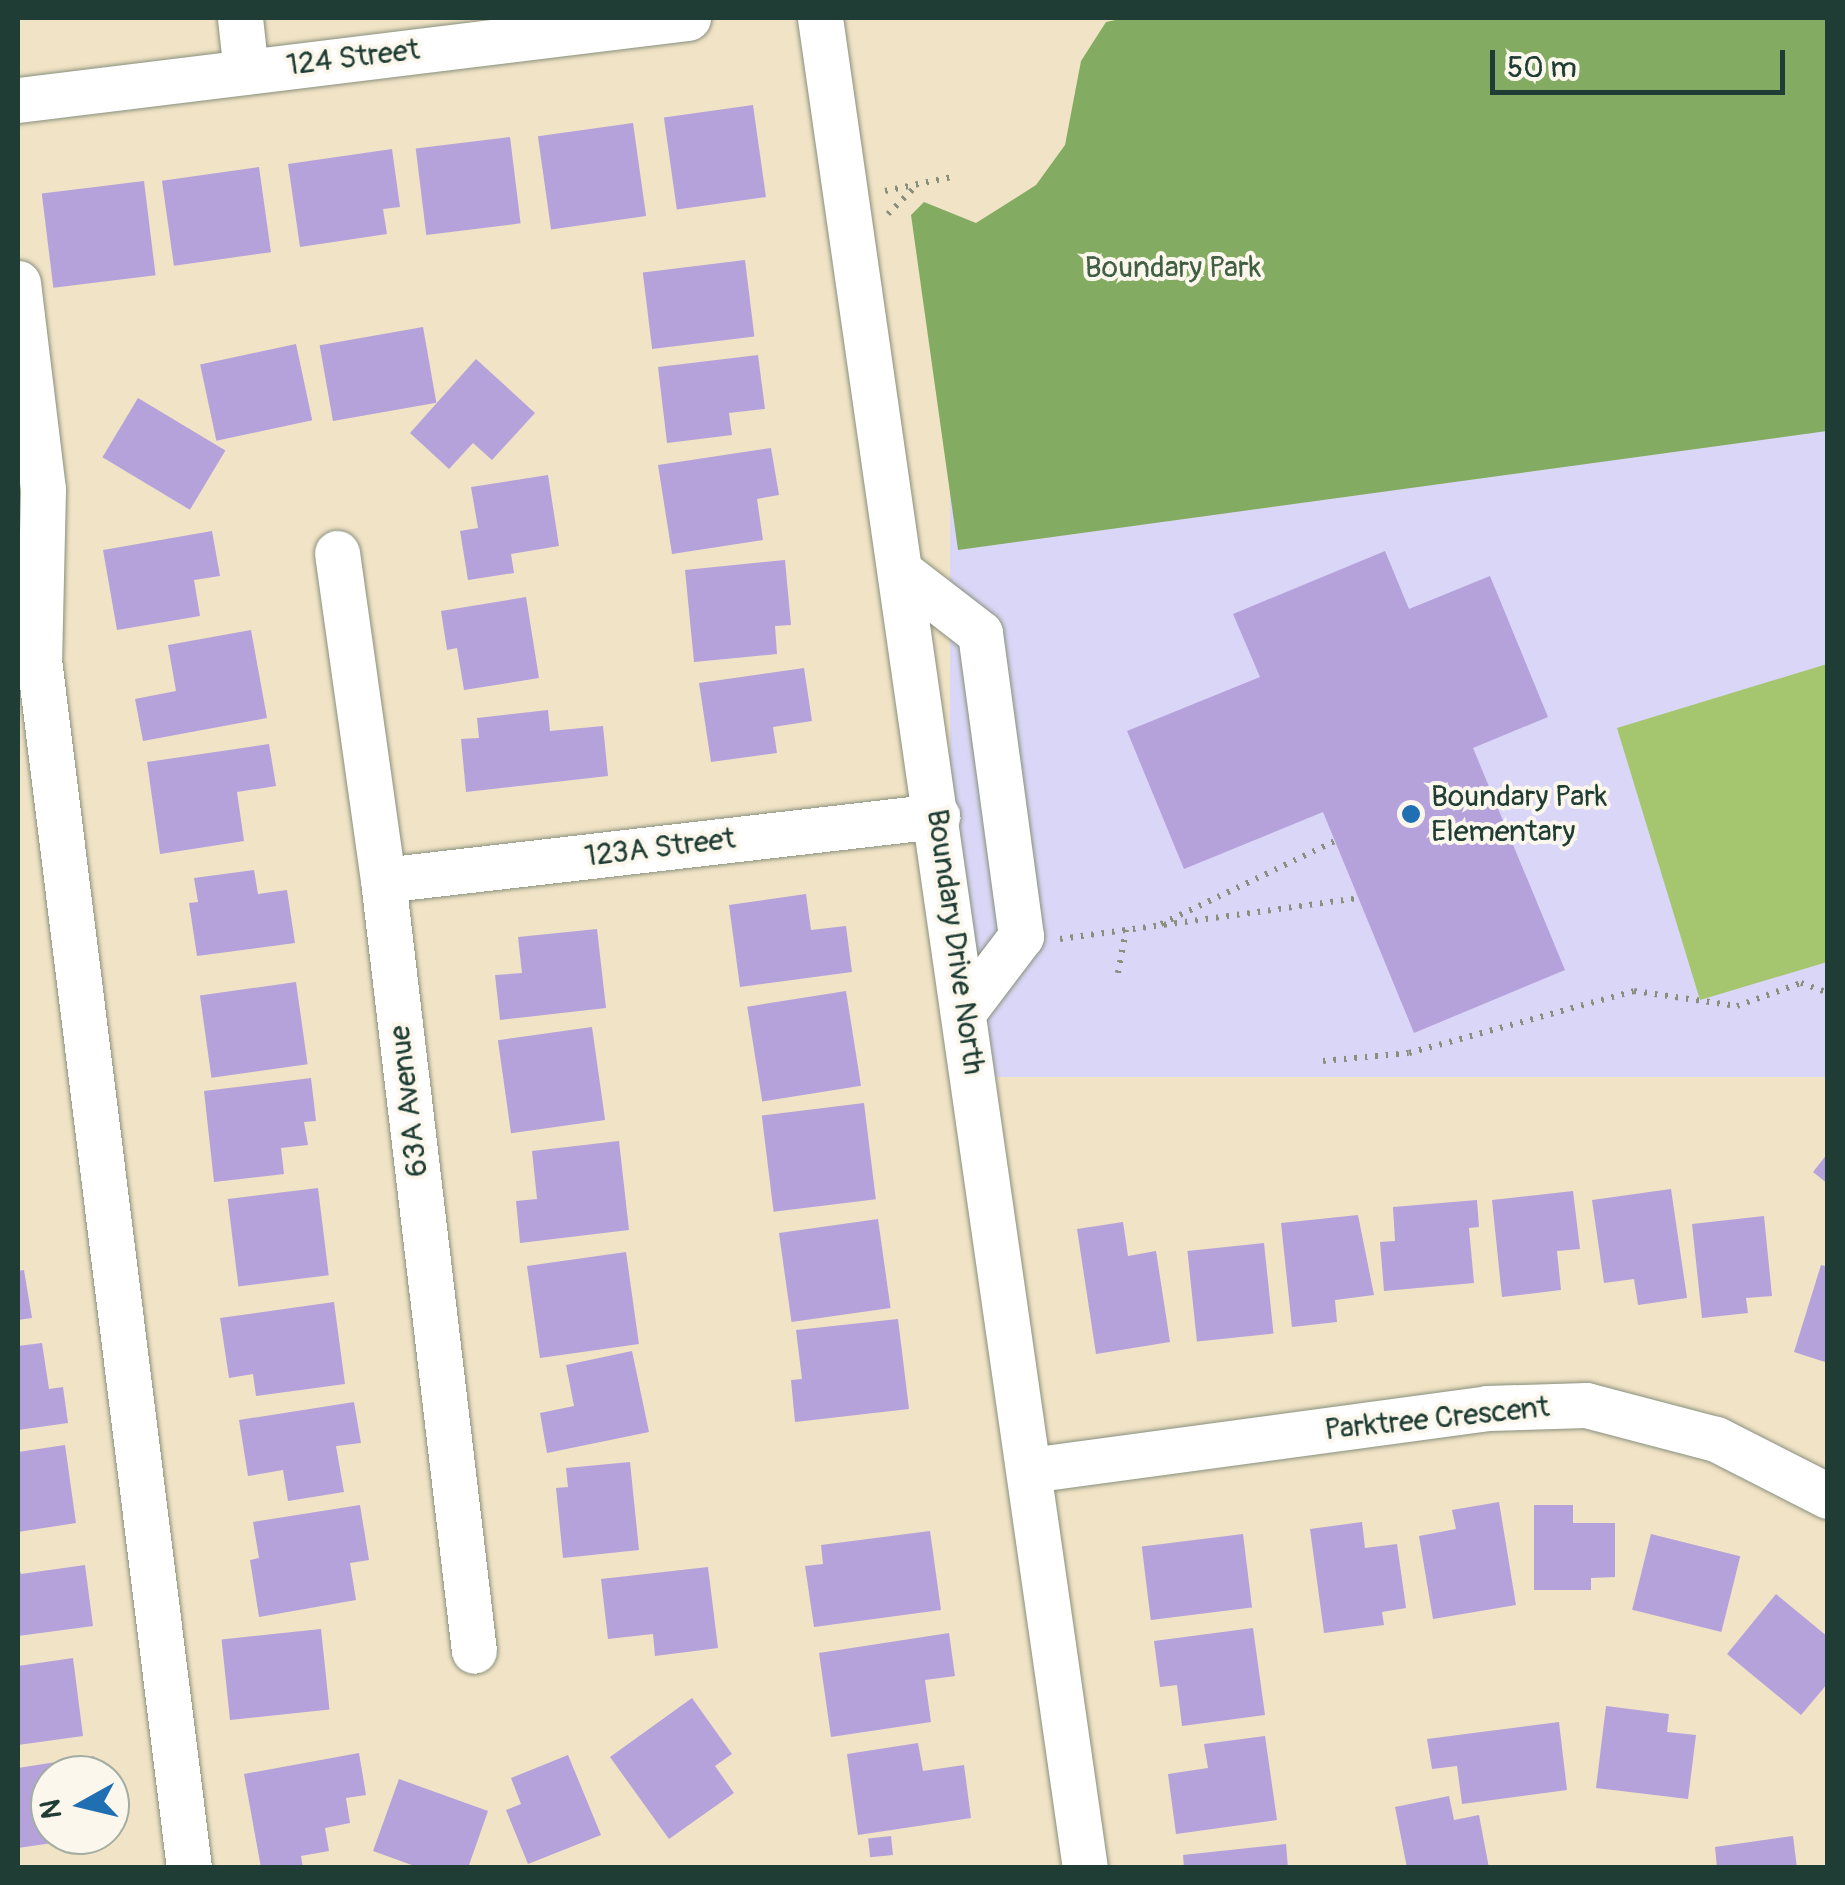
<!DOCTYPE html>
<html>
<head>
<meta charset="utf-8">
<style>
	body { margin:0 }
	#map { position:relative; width:1845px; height:1885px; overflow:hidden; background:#f1e3c6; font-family:Pangolin,sans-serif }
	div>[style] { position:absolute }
	.built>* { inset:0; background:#dad6f7; transform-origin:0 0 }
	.green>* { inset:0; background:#a5c66f }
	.forest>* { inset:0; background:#84ab62 }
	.building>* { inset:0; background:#b5a2db; transform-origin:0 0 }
	.path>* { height:6px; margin-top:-3px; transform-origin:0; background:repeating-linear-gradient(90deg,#88907d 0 2.5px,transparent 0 10.5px) }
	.roads { filter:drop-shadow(0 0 2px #88907d) drop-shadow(0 0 2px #88907d) }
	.minor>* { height:45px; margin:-22.5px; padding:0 22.5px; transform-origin:22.5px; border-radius:22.5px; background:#fff }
	.dots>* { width:28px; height:28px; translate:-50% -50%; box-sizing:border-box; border:5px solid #fbf7ec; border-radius:50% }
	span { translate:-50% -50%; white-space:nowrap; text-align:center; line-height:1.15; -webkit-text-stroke:8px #fbf7ec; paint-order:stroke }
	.street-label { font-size:30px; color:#1f3d34 }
	.park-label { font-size:30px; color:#405f43 }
	.poi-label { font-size:30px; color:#1f3d34 }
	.left { translate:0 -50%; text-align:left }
	.frame { position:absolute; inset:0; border:20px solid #1f3d34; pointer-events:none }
	.north { position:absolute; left:30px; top:1755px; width:100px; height:100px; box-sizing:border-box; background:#fbf7ec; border:2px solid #a3ada2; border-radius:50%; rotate:262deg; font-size:28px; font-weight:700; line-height:40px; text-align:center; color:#1f3d34 }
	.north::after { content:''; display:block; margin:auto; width:35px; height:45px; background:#1f6fb2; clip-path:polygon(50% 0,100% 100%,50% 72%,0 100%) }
	.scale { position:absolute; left:1490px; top:50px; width:295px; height:45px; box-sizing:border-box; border:5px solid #1f3d34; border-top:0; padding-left:12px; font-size:30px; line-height:35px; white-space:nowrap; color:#1f3d34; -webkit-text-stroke:8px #fbf7ec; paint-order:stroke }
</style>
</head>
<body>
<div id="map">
	<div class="built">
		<i style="left:1827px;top:431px;width:646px;height:877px;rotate:90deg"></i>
	</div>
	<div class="green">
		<i style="clip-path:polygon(1827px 664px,1827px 962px,1700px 1000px,1617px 728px)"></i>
	</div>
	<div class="forest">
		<i style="clip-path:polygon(1125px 18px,1827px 18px,1827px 431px,958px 550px,911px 215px,924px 202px,976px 223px,1036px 185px,1065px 145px,1081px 61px,1106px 22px)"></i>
	</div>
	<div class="building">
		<i style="left:753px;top:105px;width:93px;height:90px;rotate:82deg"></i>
		<i style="left:633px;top:123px;width:94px;height:96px;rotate:82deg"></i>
		<i style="left:510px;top:137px;width:87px;height:95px;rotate:83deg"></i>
		<i style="clip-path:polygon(392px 149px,400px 207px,383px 209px,387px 234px,300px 247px,288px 164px)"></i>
		<i style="left:259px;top:167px;width:86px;height:98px;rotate:82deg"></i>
		<i style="left:144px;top:181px;width:95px;height:103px;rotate:83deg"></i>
		<i style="left:745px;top:260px;width:77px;height:103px;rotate:83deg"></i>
		<i style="left:423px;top:327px;width:77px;height:105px;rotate:80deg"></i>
		<i style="left:296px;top:344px;width:78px;height:98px;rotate:78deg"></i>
		<i style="clip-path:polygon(758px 355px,765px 409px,729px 413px,732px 435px,667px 443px,658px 367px)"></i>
		<i style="clip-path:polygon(476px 359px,535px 413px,492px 460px,473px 443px,449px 469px,410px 433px)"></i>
		<i style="left:138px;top:398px;width:102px;height:69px;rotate:31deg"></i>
		<i style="clip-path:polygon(771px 448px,779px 495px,757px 499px,763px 540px,672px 554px,658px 465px)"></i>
		<i style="clip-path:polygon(548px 475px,559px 546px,511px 554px,514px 573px,468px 580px,460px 531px,478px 528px,471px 487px)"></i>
		<i style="clip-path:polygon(212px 531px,220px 576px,194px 580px,200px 616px,117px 630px,103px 550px)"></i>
		<i style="clip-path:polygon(1385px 551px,1409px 609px,1490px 576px,1548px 717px,1473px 748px,1565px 970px,1414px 1033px,1323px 812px,1184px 869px,1127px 731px,1260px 677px,1233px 614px)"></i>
		<i style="clip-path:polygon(785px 560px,791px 625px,775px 626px,777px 654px,694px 662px,685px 570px)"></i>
		<i style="clip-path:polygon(526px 597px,539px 678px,464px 690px,457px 648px,447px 650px,441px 611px)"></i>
		<i style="clip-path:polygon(251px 630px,267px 718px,143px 741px,135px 699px,176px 691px,168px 645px)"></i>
		<i style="clip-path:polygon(804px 668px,812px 721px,773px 727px,777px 753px,711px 762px,699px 683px)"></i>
		<i style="clip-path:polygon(548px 710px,550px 731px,603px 726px,608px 776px,466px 792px,461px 739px,479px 738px,477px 718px)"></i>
		<i style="clip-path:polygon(269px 744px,276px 786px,237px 792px,244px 841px,160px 854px,147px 762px)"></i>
		<i style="clip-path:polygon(254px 870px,258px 894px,287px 890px,295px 943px,197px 956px,189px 903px,198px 902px,194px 878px)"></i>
		<i style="clip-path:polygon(806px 894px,811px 930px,846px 926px,852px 972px,740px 987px,729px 905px)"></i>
		<i style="clip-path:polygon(597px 929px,606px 1008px,500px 1020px,495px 975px,522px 973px,518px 937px)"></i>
		<i style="left:296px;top:982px;width:83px;height:97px;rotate:82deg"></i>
		<i style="left:846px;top:991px;width:96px;height:100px;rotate:81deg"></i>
		<i style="left:592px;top:1027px;width:94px;height:95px;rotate:82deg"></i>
		<i style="clip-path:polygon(311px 1078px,316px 1121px,304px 1122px,308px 1145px,281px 1148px,284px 1174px,214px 1182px,204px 1091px)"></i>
		<i style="left:864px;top:1103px;width:97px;height:103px;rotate:83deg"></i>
		<i style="clip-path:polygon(619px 1141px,629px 1230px,520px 1243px,516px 1201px,537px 1199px,532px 1151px)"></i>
		<i style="clip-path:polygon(1828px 1153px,1828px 1184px,1813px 1172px)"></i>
		<i style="left:318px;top:1188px;width:88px;height:91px;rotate:83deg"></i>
		<i style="clip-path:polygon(1671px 1189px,1687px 1298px,1638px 1305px,1634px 1279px,1604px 1283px,1592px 1200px)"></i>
		<i style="clip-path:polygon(1573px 1191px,1580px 1249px,1557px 1251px,1561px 1290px,1502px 1297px,1492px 1200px)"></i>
		<i style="clip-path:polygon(1477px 1200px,1479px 1227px,1469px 1228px,1474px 1283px,1384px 1291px,1380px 1242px,1395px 1241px,1393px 1207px)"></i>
		<i style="clip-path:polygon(1358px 1215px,1374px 1295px,1335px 1300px,1337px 1322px,1292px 1327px,1281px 1223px)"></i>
		<i style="clip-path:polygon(1764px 1216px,1772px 1296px,1746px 1298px,1748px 1313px,1702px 1318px,1692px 1224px)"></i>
		<i style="left:878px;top:1219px;width:90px;height:100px;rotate:82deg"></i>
		<i style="clip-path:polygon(1123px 1222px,1128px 1256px,1156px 1251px,1170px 1342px,1096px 1354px,1077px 1229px)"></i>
		<i style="left:1264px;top:1243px;width:91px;height:77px;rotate:84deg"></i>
		<i style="left:626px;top:1252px;width:93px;height:100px;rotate:82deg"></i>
		<i style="clip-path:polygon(1821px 1265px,1828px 1267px,1828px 1363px,1794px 1352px)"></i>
		<i style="clip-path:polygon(24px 1270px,32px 1318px,18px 1320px,18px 1271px)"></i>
		<i style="clip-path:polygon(334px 1302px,345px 1384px,256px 1396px,253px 1374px,229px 1378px,220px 1318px)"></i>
		<i style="clip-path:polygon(898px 1319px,909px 1409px,795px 1422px,791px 1380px,802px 1379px,796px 1330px)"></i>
		<i style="clip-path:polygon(42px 1343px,49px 1389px,63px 1387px,68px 1423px,18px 1430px,18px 1346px)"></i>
		<i style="clip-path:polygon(632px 1351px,649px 1432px,547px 1453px,540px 1413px,574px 1406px,566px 1365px)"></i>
		<i style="clip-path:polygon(354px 1402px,361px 1443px,336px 1446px,344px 1492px,288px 1501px,283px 1470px,248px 1476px,239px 1420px)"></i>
		<i style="clip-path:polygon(65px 1445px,76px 1523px,18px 1532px,18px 1452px)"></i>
		<i style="clip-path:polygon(630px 1462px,639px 1550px,563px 1558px,556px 1488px,568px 1487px,566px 1468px)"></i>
		<i style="clip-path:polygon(1499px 1502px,1516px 1605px,1433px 1619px,1419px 1536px,1456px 1529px,1452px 1510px)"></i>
		<i style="clip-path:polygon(360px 1505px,369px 1560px,350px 1563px,356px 1600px,259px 1617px,250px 1560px,259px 1558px,253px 1522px)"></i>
		<i style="clip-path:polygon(1534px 1505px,1573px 1505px,1573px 1523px,1615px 1523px,1615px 1577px,1591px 1578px,1591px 1590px,1534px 1590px)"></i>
		<i style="clip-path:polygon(1362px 1522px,1365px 1548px,1397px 1544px,1406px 1608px,1382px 1612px,1384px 1625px,1324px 1633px,1310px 1529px)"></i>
		<i style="clip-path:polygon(930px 1531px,941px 1610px,814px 1627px,805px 1566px,823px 1564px,821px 1545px)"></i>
		<i style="left:1243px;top:1534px;width:74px;height:102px;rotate:83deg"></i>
		<i style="left:1651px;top:1534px;width:92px;height:78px;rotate:14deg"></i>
		<i style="clip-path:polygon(85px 1565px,93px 1626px,18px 1636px,18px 1566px,21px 1574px)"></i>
		<i style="clip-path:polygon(708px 1567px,718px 1648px,655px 1656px,653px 1634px,608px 1639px,601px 1579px)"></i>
		<i style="clip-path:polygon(1776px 1594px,1828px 1637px,1828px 1683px,1801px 1715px,1727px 1654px)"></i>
		<i style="clip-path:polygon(1253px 1628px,1265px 1715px,1182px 1726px,1177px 1685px,1160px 1687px,1154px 1641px)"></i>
		<i style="left:321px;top:1629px;width:81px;height:100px;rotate:84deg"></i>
		<i style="clip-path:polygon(949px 1633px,955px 1676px,925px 1680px,931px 1722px,831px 1737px,819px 1653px)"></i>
		<i style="clip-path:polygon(73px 1658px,83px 1736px,18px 1745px,18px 1666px)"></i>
		<i style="clip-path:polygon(692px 1698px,732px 1754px,715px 1766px,734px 1793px,669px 1839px,610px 1757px)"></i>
		<i style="clip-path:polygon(1606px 1706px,1669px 1714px,1667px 1732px,1696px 1735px,1688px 1799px,1596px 1788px)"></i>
		<i style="clip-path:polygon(1559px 1722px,1567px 1790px,1462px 1804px,1457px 1766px,1432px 1769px,1427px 1739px)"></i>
		<i style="clip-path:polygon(1265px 1736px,1277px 1820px,1176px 1834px,1168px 1774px,1208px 1768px,1204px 1744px)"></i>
		<i style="clip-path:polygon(918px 1743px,923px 1771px,964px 1765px,971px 1818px,858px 1835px,847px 1754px)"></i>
		<i style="clip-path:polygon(359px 1753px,366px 1795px,346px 1798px,350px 1823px,325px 1828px,329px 1851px,301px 1856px,303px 1868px,261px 1868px,244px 1774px)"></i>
		<i style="clip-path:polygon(568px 1755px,601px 1835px,528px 1864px,506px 1810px,521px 1804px,511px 1778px)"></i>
		<i style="clip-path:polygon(94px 1756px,97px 1775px,50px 1775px,50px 1835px,93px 1837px,18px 1848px,18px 1768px)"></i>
		<i style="clip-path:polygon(399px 1779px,488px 1811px,468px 1868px,420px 1868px,373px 1851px)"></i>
		<i style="clip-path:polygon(1449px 1796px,1454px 1820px,1479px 1815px,1489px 1868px,1407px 1868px,1395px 1807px)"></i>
		<i style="left:891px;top:1836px;width:19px;height:23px;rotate:84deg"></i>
		<i style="clip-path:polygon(1793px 1836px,1797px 1868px,1717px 1868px,1715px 1847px)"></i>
		<i style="clip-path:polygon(1286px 1844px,1288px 1868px,1184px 1868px,1183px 1855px)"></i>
	</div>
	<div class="path">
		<i style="left:885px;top:191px;width:73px;rotate:-11.9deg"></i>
		<i style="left:888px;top:214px;width:42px;rotate:-45deg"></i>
		<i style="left:1161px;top:924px;width:193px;rotate:-25.5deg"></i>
		<i style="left:1060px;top:939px;width:301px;rotate:-7.8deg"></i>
		<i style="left:1118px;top:973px;width:44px;rotate:-79.5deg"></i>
		<i style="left:1323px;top:1061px;width:86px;rotate:-5.3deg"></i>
		<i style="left:1409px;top:1053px;width:233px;rotate:-15.4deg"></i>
		<i style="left:1634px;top:991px;width:104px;rotate:8.3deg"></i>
		<i style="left:1737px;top:1006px;width:68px;rotate:-19.8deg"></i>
		<i style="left:1801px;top:983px;width:29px;rotate:20deg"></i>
	</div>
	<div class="roads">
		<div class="minor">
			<i style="left:240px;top:18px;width:54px;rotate:83.7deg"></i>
			<i style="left:820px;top:18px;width:1869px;rotate:81.85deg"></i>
			<i style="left:18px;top:100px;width:675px;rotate:-6.98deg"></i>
			<i style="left:18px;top:283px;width:208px;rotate:83.1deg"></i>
			<i style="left:43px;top:489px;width:171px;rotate:91.3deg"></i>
			<i style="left:39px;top:660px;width:1217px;rotate:82.92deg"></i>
			<i style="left:337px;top:553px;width:330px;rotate:82deg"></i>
			<i style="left:383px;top:880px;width:776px;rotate:83.27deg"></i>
			<i style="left:901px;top:572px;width:100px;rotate:37.7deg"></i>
			<i style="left:980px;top:633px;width:306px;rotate:82.3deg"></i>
			<i style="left:1021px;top:936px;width:94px;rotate:127.2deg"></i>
			<i style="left:383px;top:880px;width:558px;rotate:-6.59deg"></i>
			<i style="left:1030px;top:1470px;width:461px;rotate:-7.7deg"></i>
			<i style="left:1487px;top:1408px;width:99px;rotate:-1.7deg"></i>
			<i style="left:1586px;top:1405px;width:134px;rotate:14.7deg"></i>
			<i style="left:1716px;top:1439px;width:126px;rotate:27deg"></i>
		</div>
	</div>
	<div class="dots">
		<i style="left:1411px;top:814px;background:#1f6fb2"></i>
	</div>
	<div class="street-label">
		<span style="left:353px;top:58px;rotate:-7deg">124 Street</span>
		<span style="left:660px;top:848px;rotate:-7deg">123A Street</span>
		<span style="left:955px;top:942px;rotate:82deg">Boundary Drive North</span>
		<span style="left:409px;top:1101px;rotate:-97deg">63A Avenue</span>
		<span style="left:1437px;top:1419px;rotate:-6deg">Parktree Crescent</span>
	</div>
	<div class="park-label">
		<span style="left:1173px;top:268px">Boundary Park</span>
	</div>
	<div class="poi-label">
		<span class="left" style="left:1431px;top:814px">Boundary Park<br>Elementary</span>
	</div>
	<div class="frame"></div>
	<div class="north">N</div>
	<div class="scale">50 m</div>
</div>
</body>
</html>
